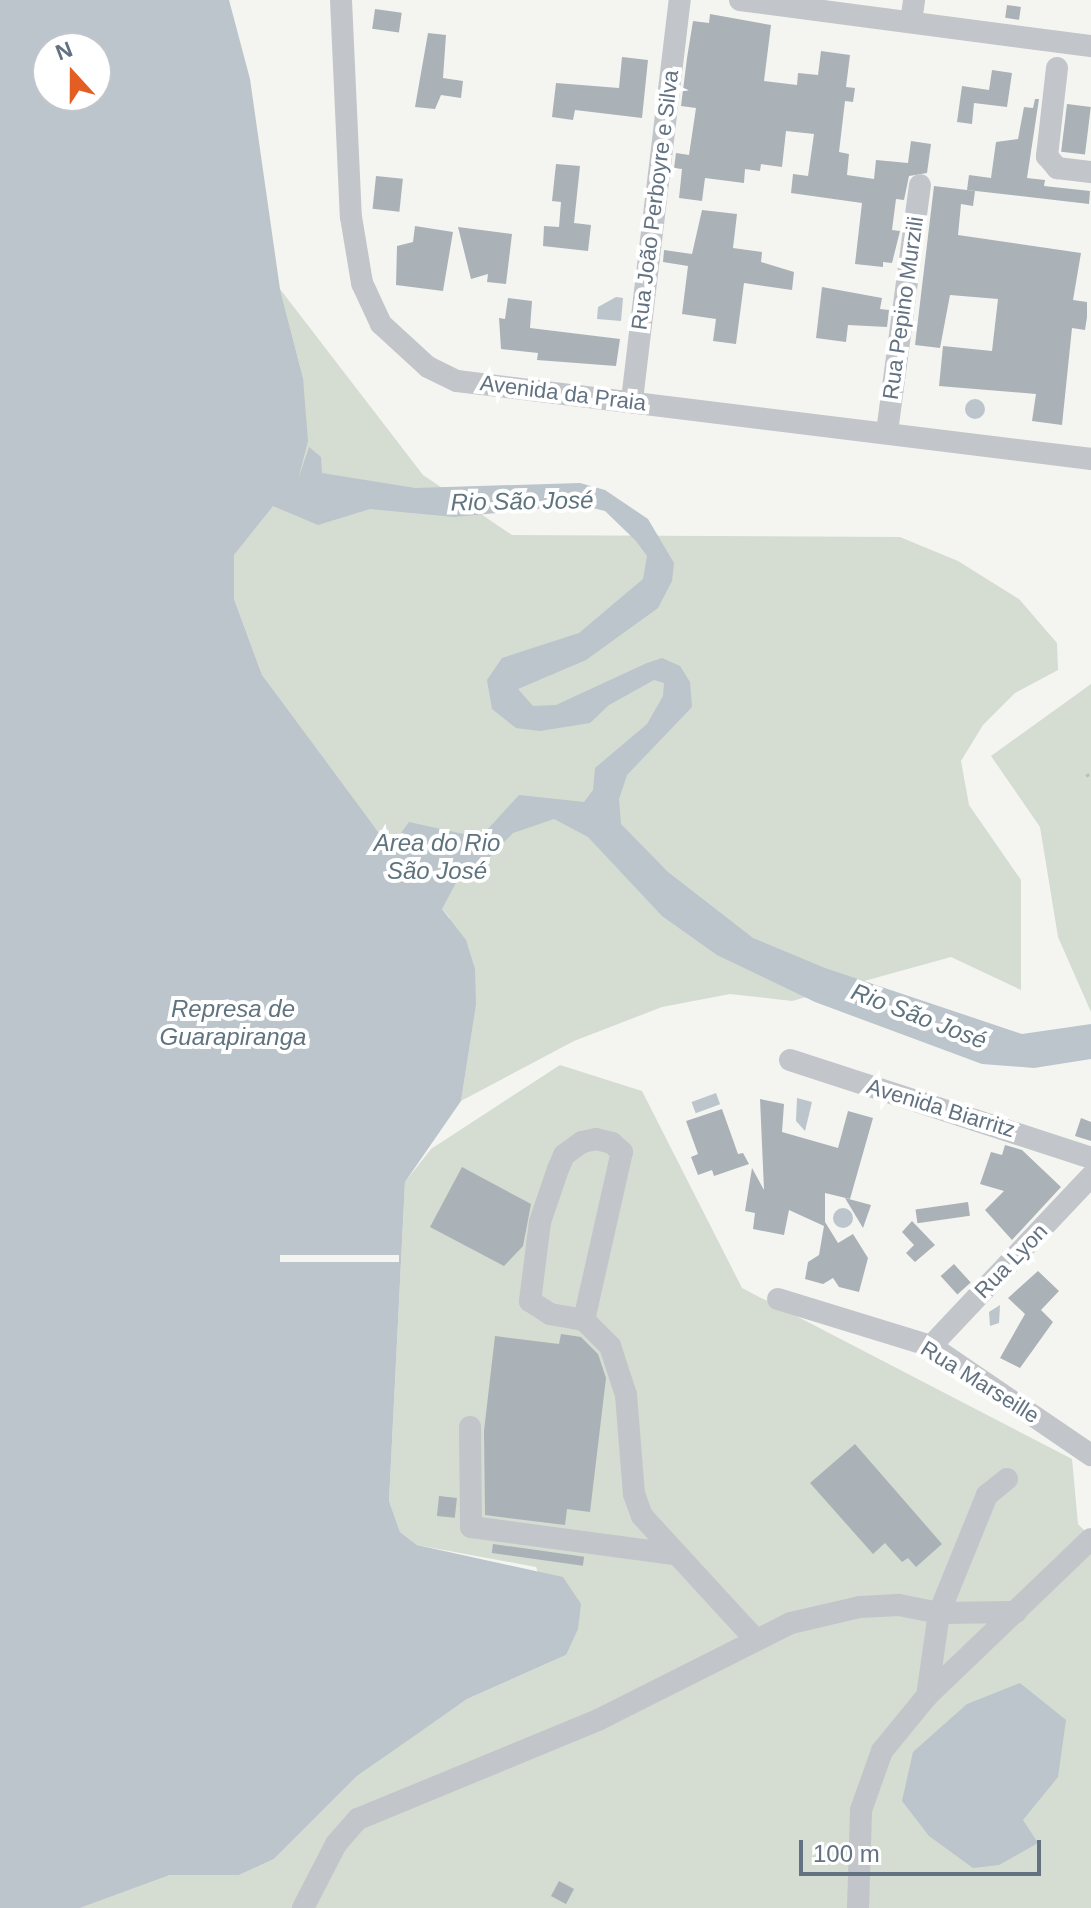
<!DOCTYPE html>
<html>
<head>
<meta charset="utf-8">
<style>
	body { margin:0 }
	#map { position:relative; width:1091px; height:1908px; overflow:hidden; background:#f4f5f1; font-family:Arial,sans-serif }
	div>[style] { position:absolute }
	.green>* { inset:0; background:#d5dcd2 }
	.water>* { inset:0; background:#bbc5cb; transform-origin:0 0 }
	.round { border-radius:50% }
	.pier>* { inset:0; background:#f4f5f1; transform-origin:0 0 }
	.building>* { inset:0; background:#aab1b7; transform-origin:0 0 }
	.path>* { height:3px; margin-top:-1.5px; transform-origin:0; background:repeating-linear-gradient(90deg,#bcbec0 0 4px,transparent 0 8px) }
	.minor>* { height:22px; margin:-11px; padding:0 11px; transform-origin:11px; border-radius:11px; background:#c2c5c9 }
	span { translate:-50% -50%; white-space:nowrap; text-align:center; line-height:1.15; -webkit-text-stroke:8px #fff; paint-order:stroke }
	.street-label { font-size:22px; color:#637282 }
	.water-label { font-size:24px; color:#5f747f; font-style:italic }
	.north { position:absolute; left:32px; top:32px; width:80px; height:80px; box-sizing:border-box; background:#fff; border:2px solid #c1c7cd; border-radius:50%; rotate:339deg; font-size:22px; font-weight:700; line-height:32px; text-align:center; color:#637282 }
	.north::after { content:''; display:block; margin:auto; width:28px; height:36px; background:#e35e22; clip-path:polygon(50% 0,100% 100%,50% 72%,0 100%) }
	.scale { position:absolute; left:799px; top:1840px; width:242px; height:36px; box-sizing:border-box; border:4px solid #637282; border-top:0; padding-left:10px; font-size:24px; line-height:28px; white-space:nowrap; color:#637282; -webkit-text-stroke:6px #fff; paint-order:stroke }
</style>
</head>
<body>
<div id="map">
	<div class="green">
		<i style="clip-path:polygon(280px 289px,423px 475px,512px 535px,900px 537px,958px 561px,1019px 599px,1057px 643px,1058px 670px,1015px 693px,983px 725px,961px 761px,969px 805px,1021px 880px,1021px 990px,951px 957px,792px 1001px,730px 994px,662px 1007px,574px 1041px,461px 1101px,476px 1004px,449px 917px,349px 797px,262px 675px,234px 599px,234px 555px,252px 529px,303px 378px)"></i>
		<i style="clip-path:polygon(1091px 684px,1091px 1012px,1058px 937px,1040px 827px,991px 756px)"></i>
		<i style="clip-path:polygon(560px 1065px,642px 1091px,742px 1288px,1072px 1459px,1078px 1524px,1091px 1537px,1091px 1908px,80px 1908px,170px 1875px,239px 1875px,274px 1859px,357px 1776px,416px 1734px,467px 1699px,566px 1655px,536px 1567px,417px 1545px,400px 1532px,389px 1501px,405px 1182px,431px 1149px)"></i>
	</div>
	<div class="water">
		<i style="clip-path:polygon(evenodd,0 0,229px 0,250px 79px,280px 289px,303px 378px,308px 441px,298px 480px,309px 447px,321px 457px,322px 473px,415px 488px,580px 483px,605px 490px,648px 519px,674px 563px,672px 581px,658px 608px,586px 660px,518px 689px,533px 706px,556px 705px,647px 663px,662px 658px,680px 666px,690px 682px,692px 707px,627px 775px,619px 799px,621px 824px,668px 872px,753px 938px,825px 968px,1022px 1034px,1091px 1024px,1091px 1059px,1034px 1068px,982px 1064px,815px 1002px,717px 955px,662px 916px,588px 837px,554px 819px,513px 833px,484px 863px,458px 879px,442px 909px,466px 940px,475px 969px,476px 1005px,461px 1101px,405px 1182px,389px 1501px,400px 1532px,417px 1545px,563px 1577px,581px 1604px,578px 1629px,566px 1655px,467px 1699px,357px 1776px,274px 1859px,239px 1875px,170px 1875px,80px 1908px,0 1908px,0 0,48px 48px,96px 48px,96px 96px,48px 96px,48px 48px,0 0,580px 505px,605px 511px,636px 541px,647px 556px,643px 579px,579px 633px,502px 658px,487px 680px,492px 709px,516px 728px,540px 731px,590px 723px,609px 705px,654px 680px,664px 683px,663px 696px,647px 724px,595px 768px,593px 790px,584px 802px,519px 795px,488px 829px,468px 835px,409px 822px,390px 848px,262px 675px,234px 599px,234px 555px,273px 506px,318px 525px,370px 509px,454px 517px,580px 505px)"></i>
		<i style="clip-path:polygon(616px 297px,623px 298px,621px 321px,597px 319px,598px 307px)"></i>
		<i class="round" style="left:965px;top:399px;width:20px;height:20px"></i>
		<i style="left:716px;top:1093px;width:12px;height:26px;rotate:70deg"></i>
		<i style="clip-path:polygon(797px 1098px,812px 1102px,805px 1131px,796px 1121px)"></i>
		<i class="round" style="left:833px;top:1208px;width:20px;height:20px"></i>
		<i style="clip-path:polygon(1000px 1305px,999px 1323px,990px 1326px,989px 1312px)"></i>
		<i style="clip-path:polygon(1020px 1683px,1066px 1720px,1058px 1777px,1023px 1820px,1038px 1843px,999px 1865px,973px 1868px,929px 1836px,902px 1801px,913px 1752px,967px 1704px)"></i>
	</div>
	<div class="pier">
		<i style="left:399px;top:1255px;width:7px;height:119px;rotate:90deg"></i>
	</div>
	<div class="building">
		<i style="left:1007px;top:5px;width:14px;height:13px;rotate:8deg"></i>
		<i style="left:375px;top:9px;width:27px;height:20px;rotate:8deg"></i>
		<i style="clip-path:polygon(710px 14px,771px 25px,764px 81px,797px 85px,798px 73px,818px 75px,821px 51px,850px 55px,846px 87px,855px 88px,853px 102px,845px 101px,839px 152px,849px 154px,847px 175px,874px 179px,876px 160px,908px 163px,911px 141px,931px 144px,927px 173px,909px 176px,904px 200px,896px 199px,892px 230px,900px 231px,892px 263px,883px 262px,883px 267px,855px 264px,862px 203px,791px 193px,793px 174px,808px 176px,814px 134px,786px 131px,782px 167px,761px 164px,760px 171px,745px 169px,744px 183px,705px 178px,702px 201px,679px 198px,682px 169px,674px 168px,676px 153px,689px 155px,696px 108px,681px 106px,687px 58px,693px 21px,709px 23px)"></i>
		<i style="clip-path:polygon(428px 33px,446px 35px,443px 78px,463px 81px,461px 98px,441px 95px,435px 109px,415px 107px)"></i>
		<i style="clip-path:polygon(622px 57px,648px 60px,642px 118px,575px 110px,573px 120px,552px 117px,556px 83px,619px 88px)"></i>
		<i style="clip-path:polygon(992px 70px,1012px 73px,1007px 107px,974px 103px,972px 124px,957px 122px,962px 86px,989px 90px)"></i>
		<i style="clip-path:polygon(1035px 99px,1039px 99px,1027px 178px,1045px 180px,1044px 186px,1090px 191px,1089px 204px,967px 190px,969px 175px,991px 178px,996px 142px,1018px 139px,1024px 107px,1033px 108px)"></i>
		<i style="left:1067px;top:104px;width:24px;height:48px;rotate:7deg"></i>
		<i style="clip-path:polygon(556px 164px,580px 166px,574px 223px,591px 225px,588px 251px,543px 246px,544px 226px,559px 227px,561px 202px,552px 201px)"></i>
		<i style="left:376px;top:176px;width:27px;height:33px;rotate:6deg"></i>
		<i style="clip-path:polygon(934px 186px,975px 191px,973px 206px,961px 204px,958px 235px,1081px 253px,1073px 300px,1087px 302px,1087px 317px,1085px 330px,1072px 328px,1062px 425px,1032px 421px,1036px 394px,939px 386px,943px 346px,992px 351px,998px 299px,950px 295px,940px 348px,915px 345px)"></i>
		<i style="clip-path:polygon(702px 210px,737px 214px,733px 248px,762px 252px,761px 262px,794px 272px,792px 290px,744px 283px,736px 344px,713px 341px,716px 319px,682px 314px,688px 266px,663px 262px,664px 250px,692px 254px)"></i>
		<i style="clip-path:polygon(415px 226px,453px 232px,443px 291px,396px 285px,397px 246px,413px 242px)"></i>
		<i style="clip-path:polygon(458px 227px,512px 234px,506px 284px,487px 282px,488px 274px,471px 279px)"></i>
		<i style="clip-path:polygon(822px 287px,882px 298px,880px 309px,889px 310px,887px 327px,848px 325px,846px 342px,816px 338px)"></i>
		<i style="clip-path:polygon(508px 298px,532px 301px,530px 328px,620px 339px,616px 366px,537px 360px,538px 353px,501px 349px,499px 318px,505px 319px)"></i>
		<i style="clip-path:polygon(760px 1099px,784px 1104px,782px 1132px,838px 1148px,848px 1111px,873px 1118px,850px 1199px,825px 1193px,825px 1222px,838px 1243px,853px 1234px,868px 1258px,859px 1292px,839px 1287px,833px 1278px,823px 1284px,805px 1279px,808px 1262px,819px 1255px,824px 1226px,789px 1210px,784px 1235px,753px 1229px,755px 1213px,745px 1211px,752px 1168px,764px 1190px)"></i>
		<i style="clip-path:polygon(722px 1109px,738px 1154px,743px 1153px,749px 1164px,714px 1176px,712px 1170px,698px 1175px,691px 1157px,698px 1154px,686px 1121px)"></i>
		<i style="clip-path:polygon(1081px 1118px,1091px 1122px,1091px 1141px,1075px 1136px)"></i>
		<i style="clip-path:polygon(1005px 1145px,1022px 1150px,1061px 1187px,1012px 1240px,985px 1210px,1004px 1191px,980px 1184px,991px 1152px,1002px 1155px)"></i>
		<i style="clip-path:polygon(462px 1167px,531px 1204px,523px 1246px,504px 1266px,430px 1227px)"></i>
		<i style="clip-path:polygon(845px 1198px,871px 1205px,863px 1228px)"></i>
		<i style="left:968px;top:1202px;width:14px;height:53px;rotate:82deg"></i>
		<i style="clip-path:polygon(912px 1221px,935px 1245px,915px 1262px,906px 1253px,914px 1245px,902px 1232px)"></i>
		<i style="left:954px;top:1264px;width:25px;height:18px;rotate:48deg"></i>
		<i style="clip-path:polygon(1038px 1271px,1059px 1291px,1041px 1310px,1053px 1322px,1020px 1368px,1000px 1358px,1025px 1314px,1008px 1298px)"></i>
		<i style="clip-path:polygon(561px 1334px,581px 1337px,598px 1354px,606px 1378px,590px 1512px,567px 1509px,565px 1525px,485px 1515px,484px 1431px,495px 1336px,559px 1344px)"></i>
		<i style="clip-path:polygon(855px 1444px,942px 1544px,916px 1567px,908px 1558px,902px 1562px,885px 1543px,873px 1554px,810px 1483px)"></i>
		<i style="left:439px;top:1496px;width:18px;height:20px;rotate:6deg"></i>
		<i style="left:493px;top:1544px;width:92px;height:9px;rotate:8deg"></i>
		<i style="left:559px;top:1881px;width:17px;height:17px;rotate:28deg"></i>
	</div>
	<div class="path">
		<i style="left:1086px;top:776px;width:6px;rotate:-31deg"></i>
	</div>
	<div class="minor">
		<i style="left:341px;top:0;width:217px;rotate:87.4deg"></i>
		<i style="left:351px;top:217px;width:67px;rotate:80.5deg"></i>
		<i style="left:362px;top:283px;width:45px;rotate:65.1deg"></i>
		<i style="left:381px;top:324px;width:64px;rotate:42.5deg"></i>
		<i style="left:428px;top:367px;width:32px;rotate:26deg"></i>
		<i style="left:457px;top:381px;width:639px;rotate:7.01deg"></i>
		<i style="left:740px;top:0;width:354px;rotate:7.5deg"></i>
		<i style="left:911px;top:22px;width:22px;rotate:-82deg"></i>
		<i style="left:1057px;top:68px;width:89px;rotate:96.5deg"></i>
		<i style="left:1047px;top:156px;width:16px;rotate:50deg"></i>
		<i style="left:1057px;top:168px;width:34px;rotate:7deg"></i>
		<i style="left:632px;top:400px;width:403px;rotate:-83.2deg"></i>
		<i style="left:887px;top:432px;width:249px;rotate:-82.4deg"></i>
		<i style="left:790px;top:1060px;width:317px;rotate:18deg"></i>
		<i style="left:778px;top:1299px;width:160px;rotate:17.1deg"></i>
		<i style="left:931px;top:1346px;width:194px;rotate:34.3deg"></i>
		<i style="left:584px;top:1320px;width:172px;rotate:-77.3deg"></i>
		<i style="left:622px;top:1152px;width:13px;rotate:-138deg"></i>
		<i style="left:612px;top:1143px;width:16px;rotate:-166deg"></i>
		<i style="left:596px;top:1139px;width:14px;rotate:168deg"></i>
		<i style="left:582px;top:1142px;width:22px;rotate:144deg"></i>
		<i style="left:564px;top:1155px;width:15px;rotate:113deg"></i>
		<i style="left:558px;top:1169px;width:56px;rotate:108.8deg"></i>
		<i style="left:540px;top:1222px;width:80px;rotate:97.2deg"></i>
		<i style="left:530px;top:1301px;width:24px;rotate:33deg"></i>
		<i style="left:550px;top:1314px;width:35px;rotate:10deg"></i>
		<i style="left:584px;top:1320px;width:37px;rotate:45deg"></i>
		<i style="left:610px;top:1346px;width:52px;rotate:71.9deg"></i>
		<i style="left:626px;top:1395px;width:99px;rotate:85.4deg"></i>
		<i style="left:634px;top:1494px;width:23px;rotate:70deg"></i>
		<i style="left:642px;top:1516px;width:166px;rotate:47.4deg"></i>
		<i style="left:931px;top:1346px;width:233px;rotate:-46.7deg"></i>
		<i style="left:470px;top:1427px;width:100px;rotate:89.4deg"></i>
		<i style="left:471px;top:1527px;width:205px;rotate:7.6deg"></i>
		<i style="left:1007px;top:1479px;width:26px;rotate:141deg"></i>
		<i style="left:987px;top:1495px;width:127px;rotate:112.1deg"></i>
		<i style="left:939px;top:1613px;width:77px;rotate:-0.7deg"></i>
		<i style="left:303px;top:1908px;width:72px;rotate:-62.7deg"></i>
		<i style="left:336px;top:1844px;width:33px;rotate:-49deg"></i>
		<i style="left:358px;top:1819px;width:260px;rotate:-22.4deg"></i>
		<i style="left:598px;top:1720px;width:216px;rotate:-26.7deg"></i>
		<i style="left:791px;top:1623px;width:71px;rotate:-13.1deg"></i>
		<i style="left:860px;top:1607px;width:39px;rotate:-3deg"></i>
		<i style="left:899px;top:1605px;width:41px;rotate:11.3deg"></i>
		<i style="left:939px;top:1613px;width:84px;rotate:98.2deg"></i>
		<i style="left:858px;top:1908px;width:98px;rotate:-88.2deg"></i>
		<i style="left:861px;top:1810px;width:63px;rotate:-70.4deg"></i>
		<i style="left:882px;top:1751px;width:71px;rotate:-50.7deg"></i>
		<i style="left:927px;top:1696px;width:227px;rotate:-43.8deg"></i>
	</div>
	<div class="street-label">
		<span style="left:655px;top:200px;rotate:-83deg">Rua João Perboyre e Silva</span>
		<span style="left:903px;top:308px;rotate:-82deg">Rua Pepino Murzili</span>
		<span style="left:563px;top:393px;rotate:7deg">Avenida da Praia</span>
		<span style="left:941px;top:1108px;rotate:17deg">Avenida Biarritz</span>
		<span style="left:1011px;top:1261px;rotate:-46deg">Rua Lyon</span>
		<span style="left:980px;top:1382px;rotate:32deg">Rua Marseille</span>
	</div>
	<div class="water-label">
		<span style="left:522px;top:501px;rotate:-1deg">Rio São José</span>
		<span style="left:437px;top:857px">Area do Rio<br>São José</span>
		<span style="left:233px;top:1023px">Represa de<br>Guarapiranga</span>
		<span style="left:919px;top:1016px;rotate:21deg">Rio São José</span>
	</div>
	<div class="north">N</div>
	<div class="scale">100 m</div>
</div>
</body>
</html>
